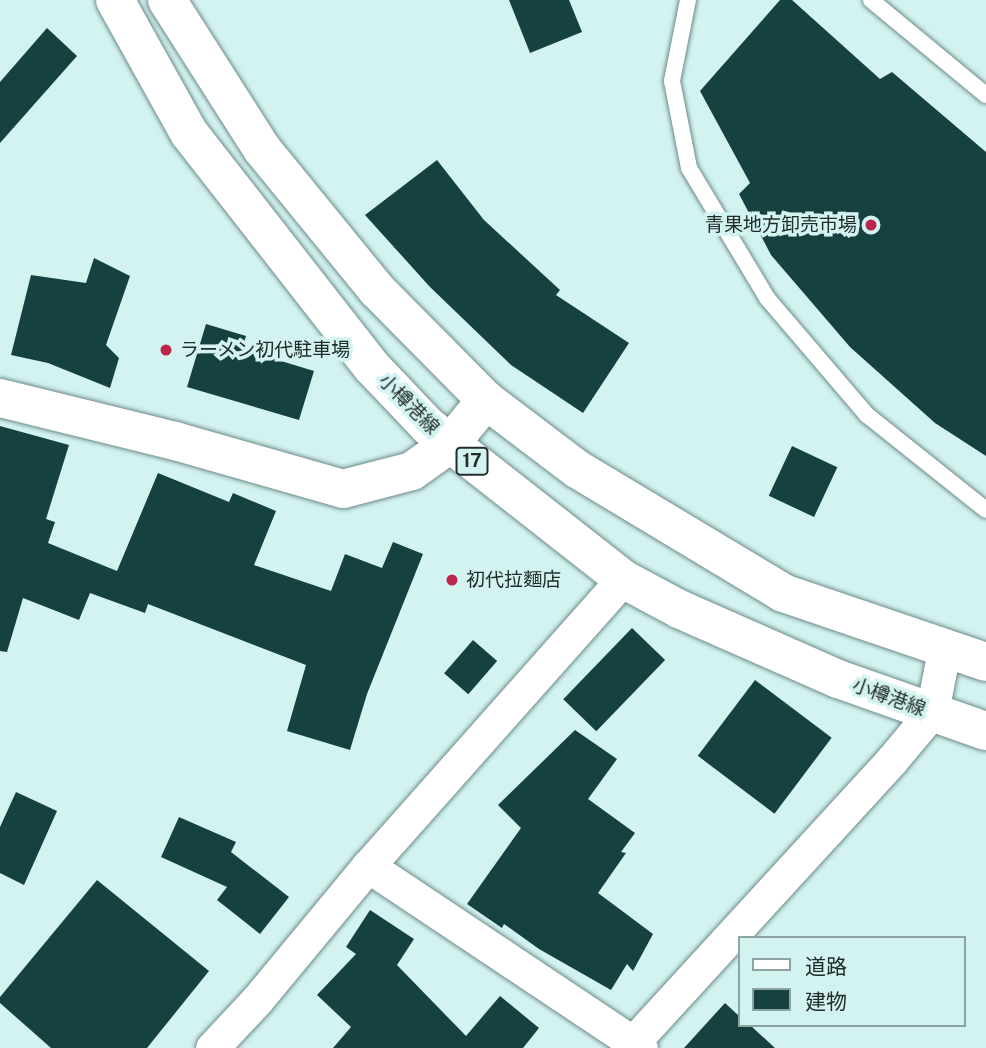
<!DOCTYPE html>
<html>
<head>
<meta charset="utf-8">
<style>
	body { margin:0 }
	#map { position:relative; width:986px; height:1048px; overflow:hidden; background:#d3f3f1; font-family:"Public Sans","Noto Sans JP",sans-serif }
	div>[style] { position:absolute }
	.building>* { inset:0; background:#154240; transform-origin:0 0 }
	.roads { filter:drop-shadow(0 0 2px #6d8b88) drop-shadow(0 0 2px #6d8b88) }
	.service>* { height:16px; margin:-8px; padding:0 8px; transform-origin:8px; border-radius:8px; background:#fff }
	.minor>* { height:33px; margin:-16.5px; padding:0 16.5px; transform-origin:16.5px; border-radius:16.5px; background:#fff }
	.tertiary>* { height:38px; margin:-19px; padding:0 19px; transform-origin:19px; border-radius:19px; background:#fff }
	.primary>* { height:38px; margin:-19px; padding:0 19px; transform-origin:19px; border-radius:19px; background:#fff }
	.dots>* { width:19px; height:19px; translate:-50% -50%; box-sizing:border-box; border:4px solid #d3f3f1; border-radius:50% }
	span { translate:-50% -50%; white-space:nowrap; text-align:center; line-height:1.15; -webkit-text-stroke:7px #d3f3f1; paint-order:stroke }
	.shield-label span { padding:2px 5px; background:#d3f3f1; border:2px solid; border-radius:5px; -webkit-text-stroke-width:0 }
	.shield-label { font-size:18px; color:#212d2c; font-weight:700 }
	.poi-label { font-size:19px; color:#212d2c }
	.right { translate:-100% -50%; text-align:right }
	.left { translate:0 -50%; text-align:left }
	.street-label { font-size:19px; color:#212d2c }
	.legend { position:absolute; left:738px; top:936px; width:228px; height:91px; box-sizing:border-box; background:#d3f3f1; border:2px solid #8ca4a2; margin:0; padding:9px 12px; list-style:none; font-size:21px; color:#212d2c }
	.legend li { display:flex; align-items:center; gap:14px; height:35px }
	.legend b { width:35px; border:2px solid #8ca4a2 }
</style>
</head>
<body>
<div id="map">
	<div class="building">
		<i style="clip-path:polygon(509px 0,569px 0,582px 32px,530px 53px)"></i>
		<i style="clip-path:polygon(780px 0,792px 0,880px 79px,892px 72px,986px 152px,986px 456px,935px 423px,850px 347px,771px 255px,739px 194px,750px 183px,700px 91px)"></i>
		<i style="clip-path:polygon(47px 28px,77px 56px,0 143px,0 82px)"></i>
		<i style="clip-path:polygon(437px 160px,484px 220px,560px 290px,556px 295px,629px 343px,583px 413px,511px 365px,430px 287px,365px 215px)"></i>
		<i style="clip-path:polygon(94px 258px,130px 276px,106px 345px,119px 358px,110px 388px,48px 363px,11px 355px,31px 275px,86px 283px)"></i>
		<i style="clip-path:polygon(206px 324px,246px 336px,242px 349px,314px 371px,299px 420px,187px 387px)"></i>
		<i style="clip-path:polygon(0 426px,69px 445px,46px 519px,55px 522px,48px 543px,117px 571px,158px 473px,229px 502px,233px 493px,276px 511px,254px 565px,331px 591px,345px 554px,382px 568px,393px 542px,423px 554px,367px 694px,350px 750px,287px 731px,306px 665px,148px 604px,145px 613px,90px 593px,79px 620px,23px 598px,7px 652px,0 651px)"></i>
		<i style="left:792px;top:446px;width:50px;height:55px;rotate:25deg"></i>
		<i style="left:632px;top:628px;width:46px;height:99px;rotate:44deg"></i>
		<i style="left:473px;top:640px;width:32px;height:44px;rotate:41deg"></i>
		<i style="left:755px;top:680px;width:96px;height:95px;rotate:37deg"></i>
		<i style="clip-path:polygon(575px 730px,617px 759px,588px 799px,635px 833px,621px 852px,626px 853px,598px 893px,653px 934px,633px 971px,627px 964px,611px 990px,539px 949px,504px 924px,502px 928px,467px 904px,521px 828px,498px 805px)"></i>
		<i style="clip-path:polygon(16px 792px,57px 811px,24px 885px,0 873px,0 827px)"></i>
		<i style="clip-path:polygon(179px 817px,236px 842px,231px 852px,289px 897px,260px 934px,217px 900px,227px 887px,161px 857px)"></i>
		<i style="clip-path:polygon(97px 880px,209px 971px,147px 1048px,51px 1048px,0 1003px,0 997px)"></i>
		<i style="clip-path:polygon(370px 910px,414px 939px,397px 965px,466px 1036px,500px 996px,539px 1028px,523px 1048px,333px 1048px,351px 1027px,317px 995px,356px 954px,346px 947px)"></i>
		<i style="clip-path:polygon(725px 1003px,739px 1016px,739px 1025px,750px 1025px,775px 1048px,684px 1048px)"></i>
	</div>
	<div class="roads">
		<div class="service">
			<i style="left:688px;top:0;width:83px;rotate:101.2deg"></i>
			<i style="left:672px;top:81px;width:89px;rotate:78.9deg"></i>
			<i style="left:689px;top:168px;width:152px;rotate:59deg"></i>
			<i style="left:767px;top:298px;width:154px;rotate:49.5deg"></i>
			<i style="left:867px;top:415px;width:152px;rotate:38.6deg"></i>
			<i style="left:871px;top:0;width:149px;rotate:39.6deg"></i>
		</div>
		<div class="minor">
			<i style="left:368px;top:866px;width:328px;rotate:33.7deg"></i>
			<i style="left:212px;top:1048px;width:66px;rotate:-46.8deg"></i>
			<i style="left:257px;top:1000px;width:174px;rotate:-50.4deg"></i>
			<i style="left:368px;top:866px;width:384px;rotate:-48.4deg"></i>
			<i style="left:628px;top:1048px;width:389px;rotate:-47.5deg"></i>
			<i style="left:891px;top:761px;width:64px;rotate:-50.1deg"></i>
			<i style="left:932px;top:712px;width:63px;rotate:-79deg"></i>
		</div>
		<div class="tertiary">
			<i style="left:0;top:398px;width:180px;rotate:13.8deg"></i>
			<i style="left:175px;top:441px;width:175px;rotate:15.9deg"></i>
			<i style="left:343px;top:489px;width:71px;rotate:-14.6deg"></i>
			<i style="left:412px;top:471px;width:47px;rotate:-35.4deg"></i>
			<i style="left:450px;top:444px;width:57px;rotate:-50.7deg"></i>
		</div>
		<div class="primary">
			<i style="left:115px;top:0;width:152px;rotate:60.9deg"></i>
			<i style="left:189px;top:133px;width:297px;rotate:52deg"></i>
			<i style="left:372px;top:367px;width:81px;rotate:46.5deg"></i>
			<i style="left:428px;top:426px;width:248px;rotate:38.1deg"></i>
			<i style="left:623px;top:579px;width:64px;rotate:28.2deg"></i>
			<i style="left:679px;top:609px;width:174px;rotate:23.8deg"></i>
			<i style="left:838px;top:679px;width:157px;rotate:19.4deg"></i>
			<i style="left:167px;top:0;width:177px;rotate:57.5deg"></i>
			<i style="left:262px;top:149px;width:181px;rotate:50.8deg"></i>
			<i style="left:376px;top:289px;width:156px;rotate:45.3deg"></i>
			<i style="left:486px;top:400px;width:114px;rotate:37.2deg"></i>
			<i style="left:577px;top:469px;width:240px;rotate:31deg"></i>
			<i style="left:783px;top:593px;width:214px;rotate:18.8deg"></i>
		</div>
	</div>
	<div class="dots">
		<i style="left:871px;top:225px;background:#b9284a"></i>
		<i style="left:166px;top:350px;background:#b9284a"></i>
		<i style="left:452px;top:580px;background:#b9284a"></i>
	</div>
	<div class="shield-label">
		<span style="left:472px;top:461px">17</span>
	</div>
	<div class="poi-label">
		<span class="right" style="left:857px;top:225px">青果地方卸売市場</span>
		<span class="left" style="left:180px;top:350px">ラーメン初代駐車場</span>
		<span class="left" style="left:466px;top:580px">初代拉麵店</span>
	</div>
	<div class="street-label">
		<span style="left:409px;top:404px;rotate:45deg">小樽港線</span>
		<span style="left:889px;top:697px;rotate:20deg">小樽港線</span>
	</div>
	<ul class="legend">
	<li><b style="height:9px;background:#fff"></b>道路</li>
	<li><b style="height:19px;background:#154240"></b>建物</li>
	</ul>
</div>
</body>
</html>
